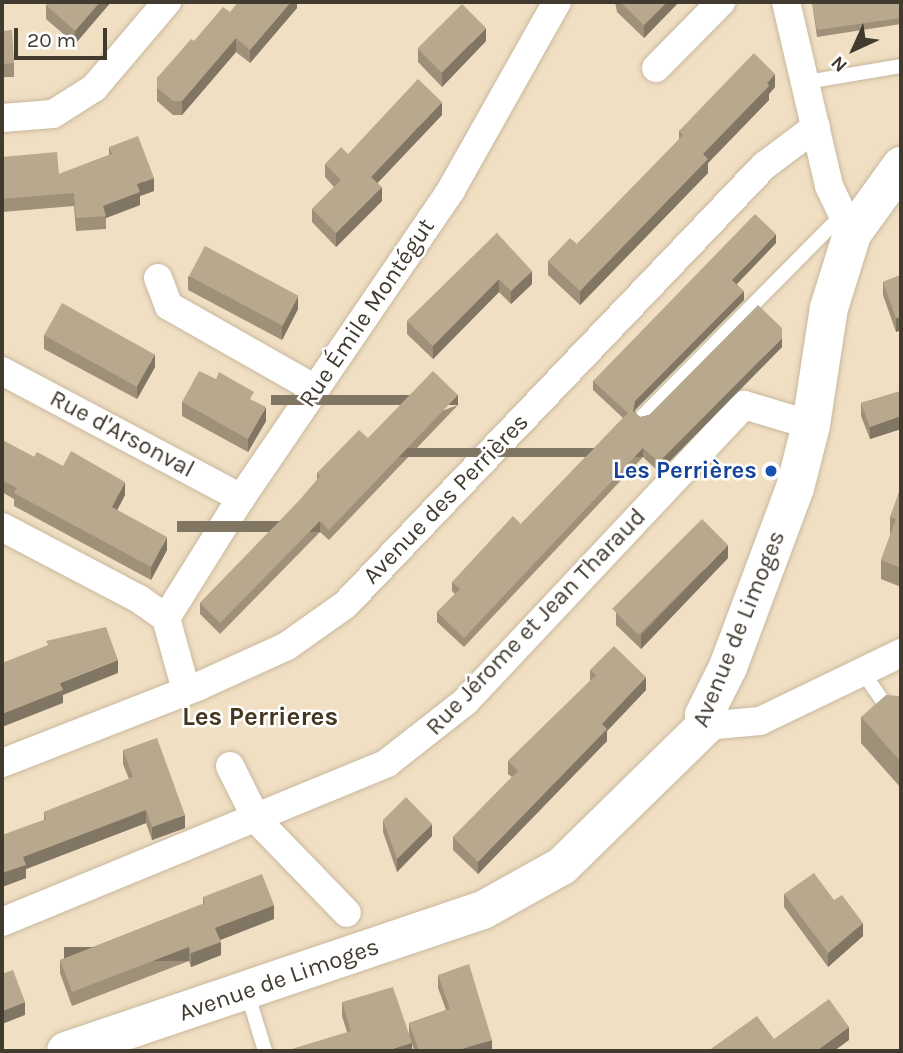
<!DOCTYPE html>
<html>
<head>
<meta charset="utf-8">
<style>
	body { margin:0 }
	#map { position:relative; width:903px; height:1053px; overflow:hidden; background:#f0dfc3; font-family:Karla,sans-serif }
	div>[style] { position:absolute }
	.roads { filter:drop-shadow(0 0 2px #c8b89d) drop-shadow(0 0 2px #c8b89d) }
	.service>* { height:14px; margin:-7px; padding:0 7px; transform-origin:7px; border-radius:7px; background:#fff }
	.minor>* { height:28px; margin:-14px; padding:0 14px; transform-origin:14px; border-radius:14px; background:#fff }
	.secondary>* { height:38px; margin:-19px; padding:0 19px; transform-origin:19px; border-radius:19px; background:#fff }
	.wall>* { inset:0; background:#9e9079 }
	.shaded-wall>* { inset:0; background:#817663; transform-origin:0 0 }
	.building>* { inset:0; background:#b8a88d; transform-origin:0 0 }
	.dots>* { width:19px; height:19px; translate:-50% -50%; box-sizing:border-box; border:4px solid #fff; border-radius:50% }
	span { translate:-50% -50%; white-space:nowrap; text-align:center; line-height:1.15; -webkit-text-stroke:5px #fff; paint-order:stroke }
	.street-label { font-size:24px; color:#413a2f }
	.transit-label { font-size:24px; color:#164399; font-weight:700 }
	.right { translate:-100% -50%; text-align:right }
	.neighbourhood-label { font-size:26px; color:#44361f; font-weight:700 }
	.frame { position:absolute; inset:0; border:4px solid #413a2f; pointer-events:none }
	.north { position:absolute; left:819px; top:14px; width:70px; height:70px; -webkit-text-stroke:5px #fff; paint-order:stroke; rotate:225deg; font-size:19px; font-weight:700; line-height:28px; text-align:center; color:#413a2f }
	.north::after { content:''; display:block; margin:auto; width:24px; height:32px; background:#413a2f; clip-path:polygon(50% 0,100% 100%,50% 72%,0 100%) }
	.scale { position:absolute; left:14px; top:28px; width:93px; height:32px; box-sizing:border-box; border:4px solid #413a2f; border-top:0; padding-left:9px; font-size:21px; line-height:24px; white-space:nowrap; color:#413a2f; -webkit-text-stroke:5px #fff; paint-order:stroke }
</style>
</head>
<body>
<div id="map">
	<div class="roads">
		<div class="service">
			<i style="left:807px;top:82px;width:95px;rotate:-9.7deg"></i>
			<i style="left:642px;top:417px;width:284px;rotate:-45.3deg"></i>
			<i style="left:862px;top:671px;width:51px;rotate:55.4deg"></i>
			<i style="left:247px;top:992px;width:62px;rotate:73deg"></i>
		</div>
		<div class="minor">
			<i style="left:786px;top:2px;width:189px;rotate:76.8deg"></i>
			<i style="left:829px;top:186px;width:53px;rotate:64.4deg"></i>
			<i style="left:656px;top:68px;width:93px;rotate:-45.4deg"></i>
			<i style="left:2px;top:118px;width:51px;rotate:-4.5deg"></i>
			<i style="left:53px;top:114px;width:49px;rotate:-32.4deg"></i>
			<i style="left:94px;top:88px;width:113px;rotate:-49.7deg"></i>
			<i style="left:158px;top:278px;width:30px;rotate:69deg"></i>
			<i style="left:169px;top:306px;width:168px;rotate:29.6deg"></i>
			<i style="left:2px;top:371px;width:271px;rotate:28deg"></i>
			<i style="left:2px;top:527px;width:155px;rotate:27.7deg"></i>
			<i style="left:139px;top:599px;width:33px;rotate:35deg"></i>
			<i style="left:166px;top:618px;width:75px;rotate:74.5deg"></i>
			<i style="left:166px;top:618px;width:142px;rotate:-58deg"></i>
			<i style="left:241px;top:498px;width:373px;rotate:-55.7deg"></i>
			<i style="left:451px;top:190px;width:216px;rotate:-60.6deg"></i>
			<i style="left:705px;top:726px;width:55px;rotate:-5.2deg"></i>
			<i style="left:760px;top:721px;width:157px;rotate:-25.7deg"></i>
			<i style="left:2px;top:763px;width:212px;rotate:-21.3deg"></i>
			<i style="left:199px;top:686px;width:97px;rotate:-24.4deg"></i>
			<i style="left:287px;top:646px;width:71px;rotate:-35.3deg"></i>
			<i style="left:345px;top:605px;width:607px;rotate:-46.34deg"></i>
			<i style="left:764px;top:166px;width:65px;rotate:-36.9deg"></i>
			<i style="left:230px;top:766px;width:60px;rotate:63.4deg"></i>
			<i style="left:257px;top:820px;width:129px;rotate:45.9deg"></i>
			<i style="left:2px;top:922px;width:417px;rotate:-22.4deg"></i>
			<i style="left:387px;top:763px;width:100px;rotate:-38.1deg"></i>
			<i style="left:466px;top:701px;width:406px;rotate:-46.8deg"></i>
			<i style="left:744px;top:405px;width:70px;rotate:16.6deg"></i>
		</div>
		<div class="secondary">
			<i style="left:66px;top:1051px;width:440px;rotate:-18.7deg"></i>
			<i style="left:483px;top:910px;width:90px;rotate:-29.1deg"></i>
			<i style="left:562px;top:866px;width:200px;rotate:-44.4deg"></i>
			<i style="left:705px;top:726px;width:11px;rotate:-95deg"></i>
			<i style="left:704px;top:715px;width:54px;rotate:-63.4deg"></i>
			<i style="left:728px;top:667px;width:191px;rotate:-69.5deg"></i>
			<i style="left:795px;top:488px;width:65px;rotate:-75.7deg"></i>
			<i style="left:811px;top:425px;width:118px;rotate:-81.3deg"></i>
			<i style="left:829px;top:308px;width:77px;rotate:-72.7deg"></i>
			<i style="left:852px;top:234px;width:84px;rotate:-54.2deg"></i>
		</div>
	</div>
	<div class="wall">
		<i style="clip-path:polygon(111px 2px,75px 44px,46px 19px,46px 5px)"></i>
		<i style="clip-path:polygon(297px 2px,297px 8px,250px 63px,236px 52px,182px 115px,173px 115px,157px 101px,157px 78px,194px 41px,230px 12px)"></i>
		<i style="clip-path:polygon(615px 2px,679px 2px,644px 38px,617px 12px)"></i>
		<i style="clip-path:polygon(812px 2px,901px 2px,901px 24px,817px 37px)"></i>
		<i style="clip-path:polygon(2px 31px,14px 63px,14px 77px,2px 77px)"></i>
		<i style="clip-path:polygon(486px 41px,442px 87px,418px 62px,418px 49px)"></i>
		<i style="clip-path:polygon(775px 87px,769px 94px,769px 100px,708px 163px,708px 173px,580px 305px,548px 275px,548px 261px,577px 244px,679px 140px,679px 131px)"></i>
		<i style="clip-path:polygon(442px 115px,377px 183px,382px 201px,336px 247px,312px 222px,312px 209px,334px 187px,325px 177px,325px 164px)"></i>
		<i style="clip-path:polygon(109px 147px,154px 191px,140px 196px,140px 205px,106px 218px,106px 229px,76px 231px,74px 206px,2px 212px,2px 157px,59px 174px,109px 155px)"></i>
		<i style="clip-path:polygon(497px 233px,532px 284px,511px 304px,499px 292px,433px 359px,407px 334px,407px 321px)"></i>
		<i style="clip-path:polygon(776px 243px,737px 284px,744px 300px,635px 410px,635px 412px,640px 417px,649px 415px,782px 347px,659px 472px,643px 457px,464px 647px,437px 622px,437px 612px,455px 594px,452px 591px,452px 582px,521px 524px,623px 418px,593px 390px,593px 381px)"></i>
		<i style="clip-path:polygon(901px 275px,901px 330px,896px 332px,883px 295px,883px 282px)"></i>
		<i style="clip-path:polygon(188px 276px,298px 309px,282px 340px,188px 290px)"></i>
		<i style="clip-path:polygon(44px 335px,155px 367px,137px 399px,44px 349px)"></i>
		<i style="clip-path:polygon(901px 391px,901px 429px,870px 439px,861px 416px,861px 403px)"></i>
		<i style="clip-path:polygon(254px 401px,266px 421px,248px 452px,182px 416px,182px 402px)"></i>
		<i style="clip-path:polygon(458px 405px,329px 540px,320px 532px,220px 634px,200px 614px,200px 603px,299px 501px,317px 480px,317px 473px,368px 438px)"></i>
		<i style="clip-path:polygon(2px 440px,34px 457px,63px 466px,125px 495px,117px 510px,167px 550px,151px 580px,14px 506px,14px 499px,2px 492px)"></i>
		<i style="clip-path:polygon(901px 493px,901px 587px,881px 579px,881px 560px,890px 536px,890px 517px)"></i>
		<i style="clip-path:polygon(728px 558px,641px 649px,616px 625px,616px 612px)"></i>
		<i style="clip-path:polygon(590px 670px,646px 690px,607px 731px,607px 741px,478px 874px,453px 850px,453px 837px,512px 777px,508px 774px,508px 761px,590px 681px)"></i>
		<i style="clip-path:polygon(901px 681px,901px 788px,861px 743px,861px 717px,899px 696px)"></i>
		<i style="clip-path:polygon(123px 750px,185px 828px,152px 840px,146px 823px,26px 869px,26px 878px,2px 887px,44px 820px,44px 812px,129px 779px,123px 764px)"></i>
		<i style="clip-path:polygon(383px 820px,432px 836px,397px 872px,383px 832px)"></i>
		<i style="clip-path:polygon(784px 894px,834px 900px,863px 936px,828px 967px,784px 907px)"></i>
		<i style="clip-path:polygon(203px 897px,274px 919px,220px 940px,221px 955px,191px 967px,189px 961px,72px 1006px,60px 973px,60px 960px,203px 904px)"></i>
		<i style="clip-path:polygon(438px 975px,492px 1051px,414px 1051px,412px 1044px,412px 1051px,347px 1032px,342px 1016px,342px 1002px,409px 1035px,409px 1023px,446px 1010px,438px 988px)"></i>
	</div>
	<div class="shaded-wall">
		<i style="clip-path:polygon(100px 2px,111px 2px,75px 44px,75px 31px)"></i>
		<i style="clip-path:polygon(291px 2px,297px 2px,297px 8px,250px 63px,250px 50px)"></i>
		<i style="clip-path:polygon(667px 2px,679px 2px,644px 38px,644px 25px)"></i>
		<i style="clip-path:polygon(486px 28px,486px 41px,442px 87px,442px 73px)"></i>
		<i style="clip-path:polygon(236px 38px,236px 52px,182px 115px,182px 101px)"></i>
		<i style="clip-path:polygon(775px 74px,775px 87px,769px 94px,769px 100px,708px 163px,708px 173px,580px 305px,580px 291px)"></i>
		<i style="clip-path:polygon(442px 102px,442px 115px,371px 190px,371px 177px)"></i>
		<i style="clip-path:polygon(154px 178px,154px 191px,140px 196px,140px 205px,106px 218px,103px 206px,137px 184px)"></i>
		<i style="clip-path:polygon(382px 187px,382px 201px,336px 247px,336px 233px)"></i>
		<i style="clip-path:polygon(776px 234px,776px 243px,732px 289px,732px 280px)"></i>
		<i style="clip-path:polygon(532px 271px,532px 284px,511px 304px,511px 291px)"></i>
		<i style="clip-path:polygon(499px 279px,499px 292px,433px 359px,433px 346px)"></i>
		<i style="clip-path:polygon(744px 291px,744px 300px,635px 410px,633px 420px,633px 411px,635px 401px)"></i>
		<i style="clip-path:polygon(298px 296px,298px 309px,282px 340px,282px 327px)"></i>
		<i style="clip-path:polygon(901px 317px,901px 330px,896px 332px,896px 318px)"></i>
		<i style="clip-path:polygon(782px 338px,782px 347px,659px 472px,659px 462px)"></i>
		<i style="clip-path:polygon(155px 354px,155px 367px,137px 399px,137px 386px)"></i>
		<i style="left:458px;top:395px;width:10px;height:187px;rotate:90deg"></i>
		<i style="clip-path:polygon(266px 407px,266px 421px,248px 452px,248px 439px)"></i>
		<i style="clip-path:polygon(901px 416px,901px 429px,870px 439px,870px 427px)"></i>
		<i style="left:643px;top:448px;width:9px;height:261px;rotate:90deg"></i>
		<i style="clip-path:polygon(125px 482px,125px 495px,112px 520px,112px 507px)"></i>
		<i style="left:320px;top:521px;width:11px;height:143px;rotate:90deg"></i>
		<i style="clip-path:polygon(167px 537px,167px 550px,151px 580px,151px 567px)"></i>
		<i style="clip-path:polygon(728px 545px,728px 558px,641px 649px,641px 635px)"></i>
		<i style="clip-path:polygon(118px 660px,118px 673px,63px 695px,63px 703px,2px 727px,2px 714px,60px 683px)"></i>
		<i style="clip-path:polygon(646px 677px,646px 690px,607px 731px,607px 741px,478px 874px,478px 862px,602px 724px)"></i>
		<i style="clip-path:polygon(146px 810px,146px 823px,26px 869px,26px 878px,2px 887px,2px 874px,23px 857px)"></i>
		<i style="clip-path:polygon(185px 815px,185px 828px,152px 840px,152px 827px)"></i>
		<i style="clip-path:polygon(432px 824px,432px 836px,397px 872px,397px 859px)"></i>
		<i style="clip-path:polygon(274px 905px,274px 919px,215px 942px,215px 928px)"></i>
		<i style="clip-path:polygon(863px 923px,863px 936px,828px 967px,828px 953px)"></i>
		<i style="clip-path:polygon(221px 942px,221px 955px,191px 967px,191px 953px)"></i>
		<i style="left:189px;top:947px;width:14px;height:125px;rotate:90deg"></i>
		<i style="clip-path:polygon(25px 1002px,25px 1015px,2px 1024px,2px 1011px)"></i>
		<i style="clip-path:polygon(849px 1027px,849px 1040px,834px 1051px,816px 1051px)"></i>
		<i style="clip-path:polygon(492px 1040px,492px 1051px,455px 1051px)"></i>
		<i style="clip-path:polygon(412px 1043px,412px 1051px,385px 1051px)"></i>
	</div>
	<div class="building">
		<i style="clip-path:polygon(49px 2px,100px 2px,75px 31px,46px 5px)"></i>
		<i style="clip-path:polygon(238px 2px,291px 2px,250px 50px,236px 38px,182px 101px,173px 101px,157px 88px,157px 78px,191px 39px,194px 41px,223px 7px,230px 12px)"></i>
		<i style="clip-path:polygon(620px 2px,667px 2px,644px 25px)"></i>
		<i style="clip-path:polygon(812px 2px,901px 2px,901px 18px,817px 30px)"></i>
		<i style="left:462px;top:4px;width:34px;height:63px;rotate:45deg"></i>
		<i style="clip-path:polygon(12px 30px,14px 63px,2px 64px,2px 31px)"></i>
		<i style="clip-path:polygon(754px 53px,775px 74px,767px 83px,769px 86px,703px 154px,708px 159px,580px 291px,548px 261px,570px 238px,577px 244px,683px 135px,679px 131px)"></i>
		<i style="clip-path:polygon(418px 79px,442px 102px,371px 177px,382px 187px,336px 233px,312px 209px,341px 180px,325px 164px,341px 147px,348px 154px)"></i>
		<i style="clip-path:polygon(138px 136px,154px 178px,137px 184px,140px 192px,103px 206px,106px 216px,76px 218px,74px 193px,2px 199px,2px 157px,57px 152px,59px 174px,112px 154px,109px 147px)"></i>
		<i style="clip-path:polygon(755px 214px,776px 234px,732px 280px,744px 291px,635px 401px,633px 411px,640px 417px,649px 415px,758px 305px,782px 328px,782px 338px,659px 462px,643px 448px,464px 638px,437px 612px,460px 589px,452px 582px,513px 516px,521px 524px,628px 413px,593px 381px)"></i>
		<i style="clip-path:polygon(497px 233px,532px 271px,511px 291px,499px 279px,433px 346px,407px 321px)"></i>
		<i style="left:205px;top:246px;width:106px;height:34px;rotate:28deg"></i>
		<i style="clip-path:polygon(901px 275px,901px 317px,896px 318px,883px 282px)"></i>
		<i style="left:62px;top:303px;width:106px;height:37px;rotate:29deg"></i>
		<i style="clip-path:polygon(199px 371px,216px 379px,219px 372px,254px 392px,250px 399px,266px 407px,248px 439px,182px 402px)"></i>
		<i style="clip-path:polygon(433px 371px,458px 395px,329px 530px,320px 521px,220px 623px,200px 603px,299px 501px,320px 476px,317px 473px,359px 430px,368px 438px)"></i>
		<i style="clip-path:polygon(901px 391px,901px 416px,870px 427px,861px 403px)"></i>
		<i style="clip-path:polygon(2px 440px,34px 457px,37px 452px,63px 466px,71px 451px,125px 482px,112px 507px,167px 537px,151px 567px,14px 493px,17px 488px,2px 480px)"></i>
		<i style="clip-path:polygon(899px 492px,901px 493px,901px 568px,881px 560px,896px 519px,890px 517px)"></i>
		<i style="left:702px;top:519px;width:37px;height:127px;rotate:45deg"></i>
		<i style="clip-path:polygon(106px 627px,118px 660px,60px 683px,63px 690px,2px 714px,2px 663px,48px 645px,46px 641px)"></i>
		<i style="clip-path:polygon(614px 646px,646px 677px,602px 724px,607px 729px,478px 862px,453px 837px,518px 771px,508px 761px,596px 675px,590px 670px)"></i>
		<i style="clip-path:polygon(901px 681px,901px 762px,861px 717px,886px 695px,899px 696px,900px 682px)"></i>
		<i style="clip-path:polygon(157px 738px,185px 815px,152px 827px,146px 810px,23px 857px,26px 865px,2px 873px,2px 835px,46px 819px,44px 812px,133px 777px,123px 750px)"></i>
		<i style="clip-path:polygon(406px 797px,432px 824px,397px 859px,383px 820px)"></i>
		<i style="clip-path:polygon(814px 873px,834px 900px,842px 895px,863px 923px,828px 953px,784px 894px)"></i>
		<i style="clip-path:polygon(262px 874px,274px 905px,215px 928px,221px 942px,191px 953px,189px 947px,72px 992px,60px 960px,205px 903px,203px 897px)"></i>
		<i style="clip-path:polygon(469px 964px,492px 1040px,455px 1051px,419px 1051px,409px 1023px,450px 1009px,438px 975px)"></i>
		<i style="clip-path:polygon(13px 970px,25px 1002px,2px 1011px,2px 974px)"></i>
		<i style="clip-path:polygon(393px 987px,412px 1043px,385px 1051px,285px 1051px,351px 1031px,342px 1002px)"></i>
		<i style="clip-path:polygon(829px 999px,849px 1027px,816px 1051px,708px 1051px,757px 1016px,774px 1039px)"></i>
	</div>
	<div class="dots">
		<i style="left:771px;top:471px;background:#1a4fb4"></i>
	</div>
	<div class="street-label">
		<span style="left:367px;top:313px;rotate:-56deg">Rue Émile Montégut</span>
		<span style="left:122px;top:434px;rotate:28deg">Rue d'Arsonval</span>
		<span style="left:446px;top:499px;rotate:-46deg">Avenue des Perrières</span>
		<span style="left:536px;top:622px;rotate:-46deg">Rue Jérome et Jean Tharaud</span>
		<span style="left:739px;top:629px;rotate:-68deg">Avenue de Limoges</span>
		<span style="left:279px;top:980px;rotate:-19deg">Avenue de Limoges</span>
	</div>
	<div class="transit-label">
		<span class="right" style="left:757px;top:471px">Les Perrières</span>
	</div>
	<div class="neighbourhood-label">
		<span style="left:260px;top:717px">Les Perrieres</span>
	</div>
	<div class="frame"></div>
	<div class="north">N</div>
	<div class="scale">20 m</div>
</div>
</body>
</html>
